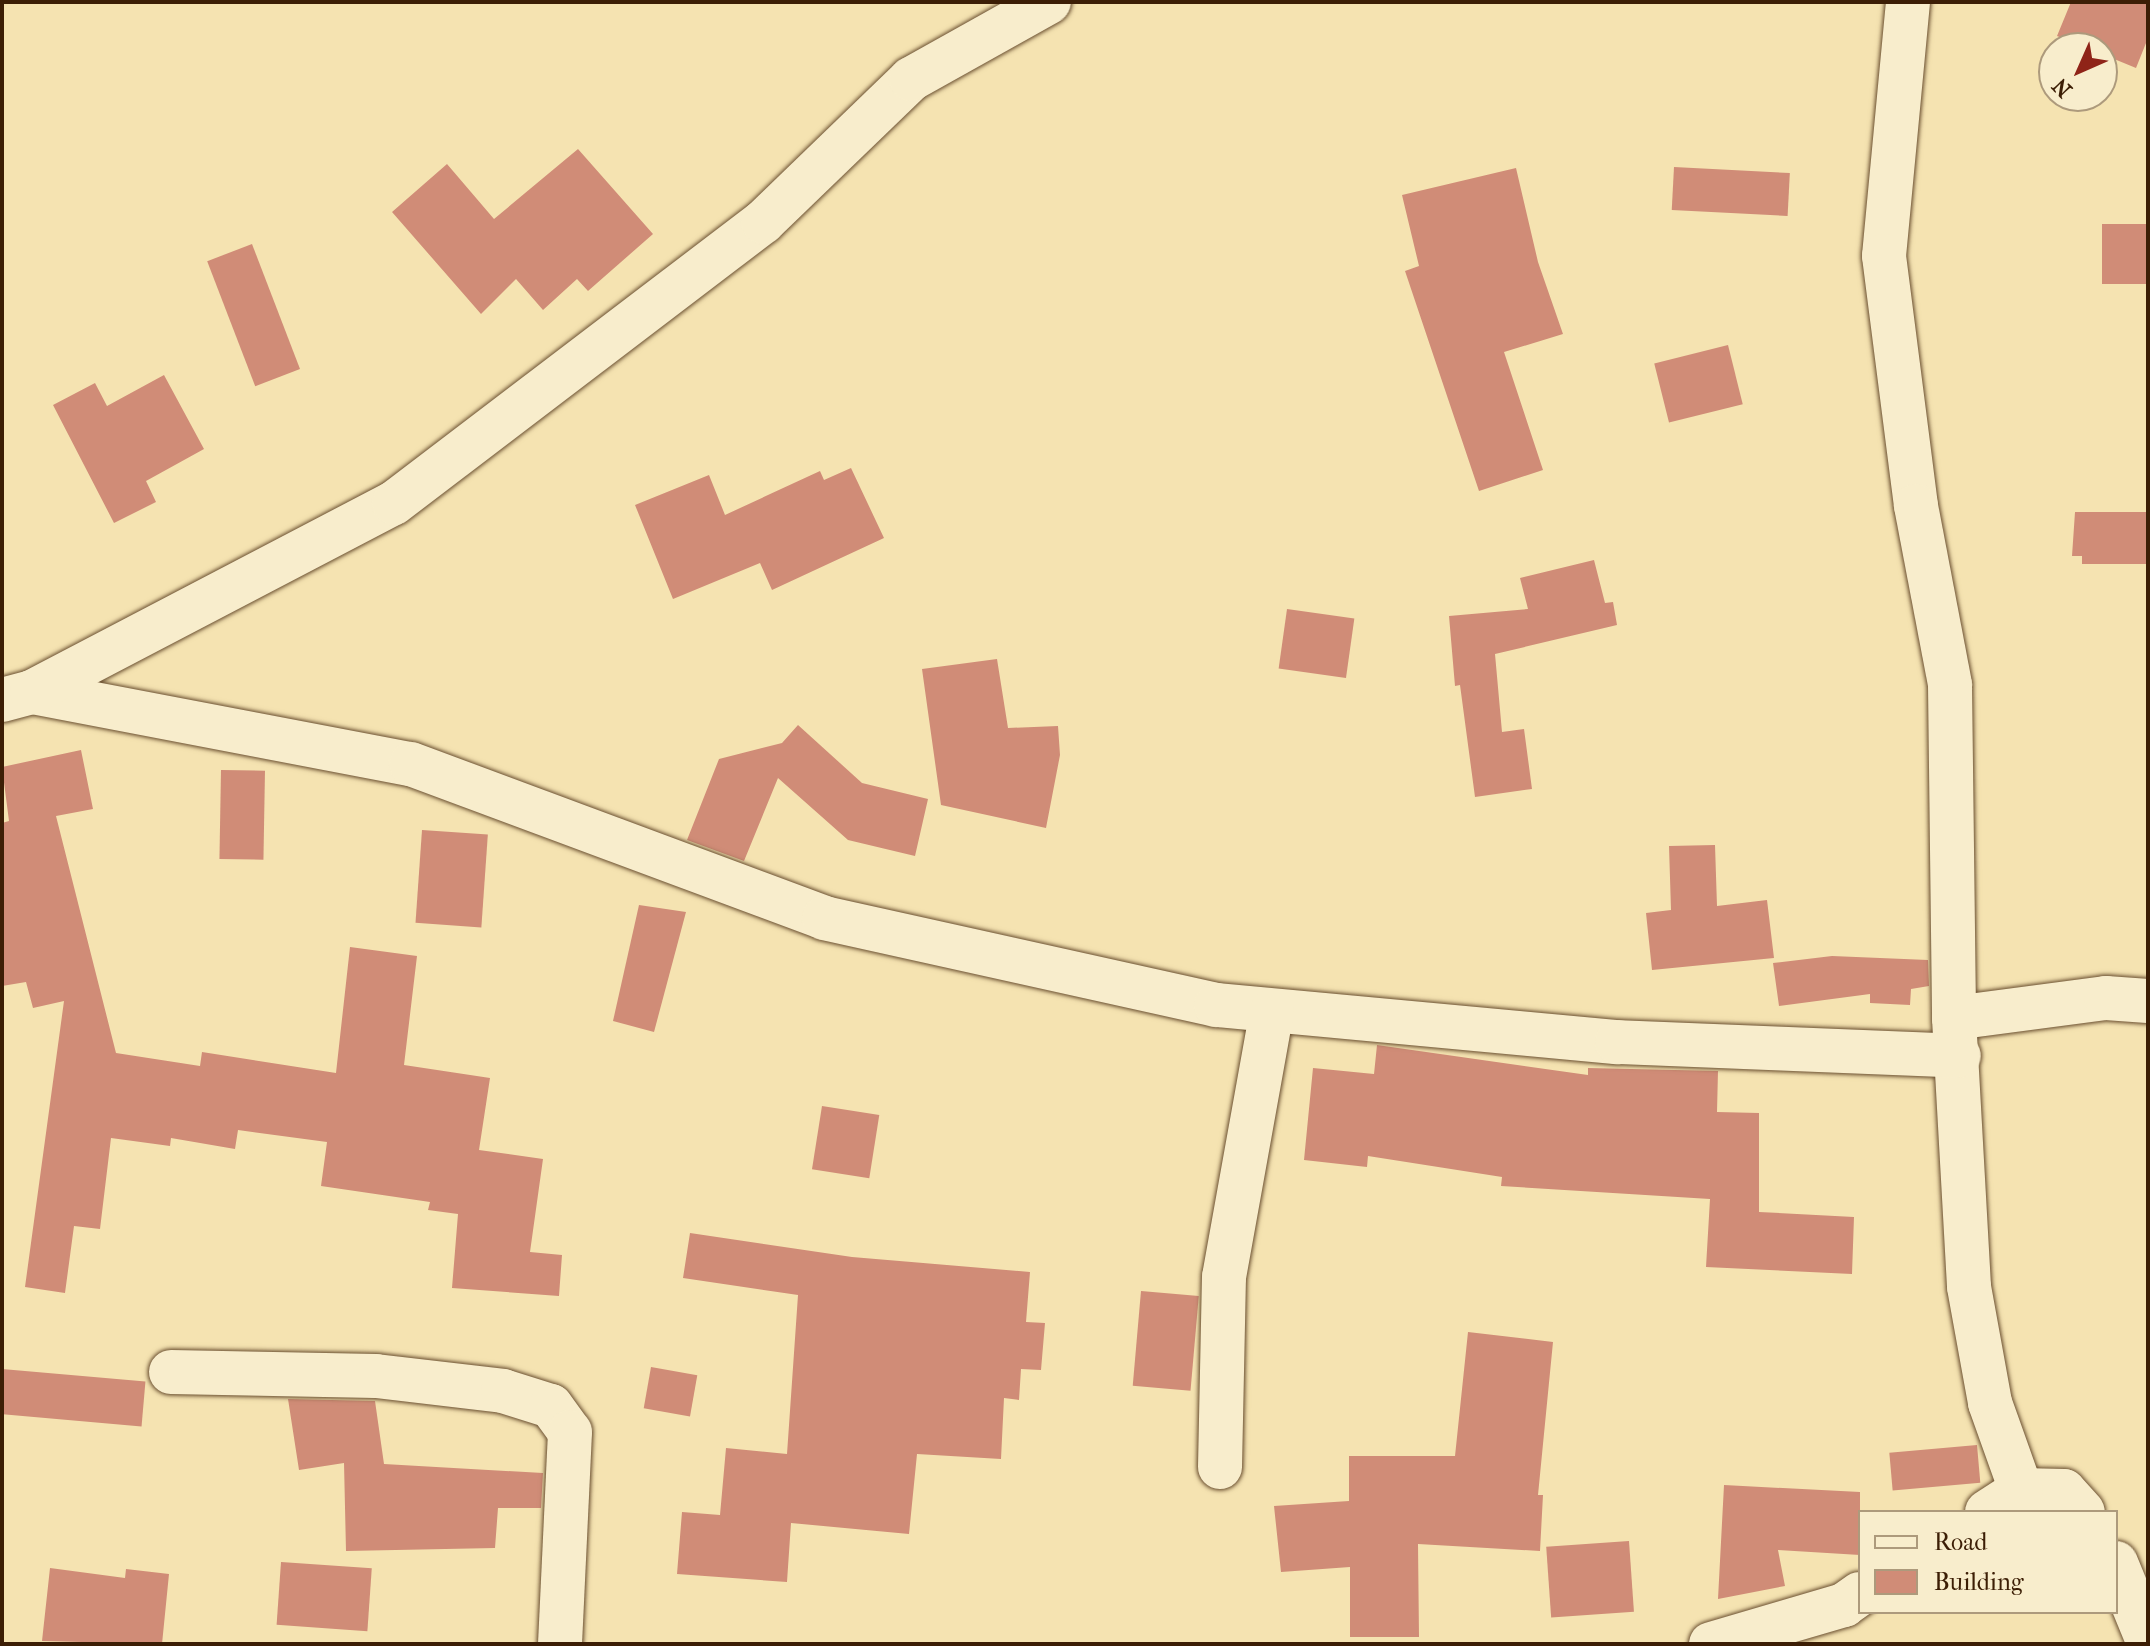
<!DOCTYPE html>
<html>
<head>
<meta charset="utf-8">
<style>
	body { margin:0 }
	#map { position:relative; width:2150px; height:1646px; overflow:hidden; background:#f5e3b1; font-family:"IM FELL French Canon",serif }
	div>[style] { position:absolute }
	.building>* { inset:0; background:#d08c77; transform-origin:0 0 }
	.roads { filter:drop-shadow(0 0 2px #6a4f30) drop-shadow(0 0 2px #6a4f30) }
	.minor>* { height:44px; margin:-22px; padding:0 22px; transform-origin:22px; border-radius:22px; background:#f8edcc }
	span { translate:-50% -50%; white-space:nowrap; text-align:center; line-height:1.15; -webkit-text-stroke:6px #f8edcc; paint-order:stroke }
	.frame { position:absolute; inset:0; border:4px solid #3c1e05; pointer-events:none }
	.legend { position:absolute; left:1858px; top:1510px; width:260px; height:104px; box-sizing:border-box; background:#f8edcc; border:2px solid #ad9a7c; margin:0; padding:10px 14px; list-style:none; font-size:24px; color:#3c1e05 }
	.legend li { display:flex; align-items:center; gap:16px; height:40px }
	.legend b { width:40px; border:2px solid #ad9a7c }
	.north { position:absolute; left:2038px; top:32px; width:80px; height:80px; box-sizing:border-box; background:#f8edcc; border:2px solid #ad9a7c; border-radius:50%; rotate:225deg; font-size:22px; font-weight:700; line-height:32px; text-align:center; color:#3c1e05 }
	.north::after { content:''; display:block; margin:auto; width:28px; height:36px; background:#8f2418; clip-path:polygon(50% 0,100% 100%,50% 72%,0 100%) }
</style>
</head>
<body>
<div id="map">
	<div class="building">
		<i style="clip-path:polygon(2071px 2px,2148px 2px,2148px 38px,2136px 68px,2102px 54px,2102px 48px,2086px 48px,2057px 36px)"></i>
		<i style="clip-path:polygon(578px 149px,653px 234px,588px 291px,577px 279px,543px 310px,516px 279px,481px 314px,392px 212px,447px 164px,494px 219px)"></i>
		<i style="left:1674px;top:167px;width:116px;height:43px;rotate:3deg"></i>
		<i style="clip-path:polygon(1516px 168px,1538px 262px,1563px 334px,1504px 352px,1543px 470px,1479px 491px,1405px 271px,1419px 266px,1402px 195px)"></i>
		<i style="left:2102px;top:224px;width:46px;height:60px"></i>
		<i style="left:252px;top:244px;width:134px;height:48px;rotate:69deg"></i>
		<i style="left:1728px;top:345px;width:61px;height:76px;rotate:76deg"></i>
		<i style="clip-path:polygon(164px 375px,204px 449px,146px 481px,156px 502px,114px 523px,53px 405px,95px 383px,107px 406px)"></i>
		<i style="clip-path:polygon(851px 468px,884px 538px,772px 590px,760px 563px,673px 599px,635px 505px,709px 475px,725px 515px,820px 471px,824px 480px)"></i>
		<i style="clip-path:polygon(2075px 512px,2148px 512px,2148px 564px,2082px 564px,2082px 556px,2072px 556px)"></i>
		<i style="clip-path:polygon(1594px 560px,1605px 603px,1613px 602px,1617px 625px,1495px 654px,1502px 732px,1524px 729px,1532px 789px,1475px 797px,1460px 685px,1455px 686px,1449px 616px,1528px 609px,1520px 578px)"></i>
		<i style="left:1287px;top:609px;width:68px;height:60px;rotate:8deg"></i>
		<i style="clip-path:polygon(997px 659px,1008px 728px,1058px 726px,1060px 755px,1046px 828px,941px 805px,922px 669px)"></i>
		<i style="clip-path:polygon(798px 725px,862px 783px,928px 799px,915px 856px,848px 840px,778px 778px,744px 861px,687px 840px,719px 759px,782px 743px)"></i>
		<i style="clip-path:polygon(81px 750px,93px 809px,56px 816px,116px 1053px,200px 1066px,202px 1052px,336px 1073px,350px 947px,417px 956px,404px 1065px,490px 1078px,479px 1150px,543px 1159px,530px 1252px,562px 1255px,559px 1296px,452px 1288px,458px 1214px,428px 1210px,430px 1202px,321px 1186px,327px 1142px,238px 1130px,235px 1149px,171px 1138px,170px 1146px,111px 1138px,100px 1229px,74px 1226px,65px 1293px,25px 1287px,64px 1001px,33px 1008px,26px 982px,2px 986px,2px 823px,9px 821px,2px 767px)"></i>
		<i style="left:221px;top:770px;width:44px;height:89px;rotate:1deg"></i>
		<i style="left:422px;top:830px;width:66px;height:93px;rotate:4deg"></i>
		<i style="clip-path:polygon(1715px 845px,1717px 906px,1767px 900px,1774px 958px,1652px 970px,1646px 913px,1671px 910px,1669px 846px)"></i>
		<i style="clip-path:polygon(639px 905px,686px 912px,654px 1032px,613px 1021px)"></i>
		<i style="clip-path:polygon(1832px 956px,1928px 960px,1929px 986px,1911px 989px,1910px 1005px,1870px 1003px,1870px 994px,1779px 1006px,1773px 963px)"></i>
		<i style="clip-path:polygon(1377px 1045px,1588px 1075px,1588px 1068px,1718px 1071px,1717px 1112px,1759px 1113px,1759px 1212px,1854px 1217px,1852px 1274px,1706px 1267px,1710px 1199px,1501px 1186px,1502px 1177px,1368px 1156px,1367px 1167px,1304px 1160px,1313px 1068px,1374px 1074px)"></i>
		<i style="left:822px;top:1106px;width:58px;height:64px;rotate:9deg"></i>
		<i style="clip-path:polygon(690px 1233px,852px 1257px,1030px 1272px,1026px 1322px,1045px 1323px,1041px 1370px,1021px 1369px,1019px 1400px,1004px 1398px,1001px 1459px,917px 1454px,909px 1534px,791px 1523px,787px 1582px,677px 1574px,682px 1512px,720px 1515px,726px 1448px,787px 1454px,798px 1295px,683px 1278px)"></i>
		<i style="left:1141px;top:1291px;width:58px;height:95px;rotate:5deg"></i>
		<i style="clip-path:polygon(1468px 1332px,1553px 1342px,1538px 1495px,1543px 1495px,1540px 1551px,1418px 1544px,1419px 1637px,1350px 1637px,1350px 1567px,1281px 1572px,1274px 1506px,1349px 1501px,1349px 1456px,1455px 1456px)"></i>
		<i style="left:651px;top:1367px;width:47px;height:42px;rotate:10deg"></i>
		<i style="left:2px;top:1369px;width:144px;height:45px;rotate:5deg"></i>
		<i style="clip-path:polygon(288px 1399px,375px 1401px,384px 1464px,543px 1473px,541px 1508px,498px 1508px,495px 1548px,346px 1551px,344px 1463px,299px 1470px)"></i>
		<i style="left:1977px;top:1445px;width:38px;height:88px;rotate:85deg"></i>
		<i style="clip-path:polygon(1724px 1485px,1860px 1492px,1860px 1555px,1778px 1550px,1785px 1586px,1718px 1599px)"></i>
		<i style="left:1629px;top:1541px;width:71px;height:83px;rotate:86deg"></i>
		<i style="left:281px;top:1562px;width:91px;height:63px;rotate:4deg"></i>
		<i style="clip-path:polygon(50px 1568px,125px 1578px,126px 1569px,169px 1574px,162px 1644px,42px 1641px)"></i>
	</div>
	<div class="roads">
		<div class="minor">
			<i style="left:1908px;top:2px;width:255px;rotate:95.4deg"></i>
			<i style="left:1884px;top:256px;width:252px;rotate:82.7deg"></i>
			<i style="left:1916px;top:506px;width:182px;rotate:79.2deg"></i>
			<i style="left:1950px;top:685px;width:333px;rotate:89.3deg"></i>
			<i style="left:1954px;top:1018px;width:269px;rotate:86.8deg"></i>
			<i style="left:1969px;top:1287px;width:118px;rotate:79.7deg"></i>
			<i style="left:1990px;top:1403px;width:92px;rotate:70.4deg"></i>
			<i style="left:2021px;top:1490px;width:43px;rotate:1.3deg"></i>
			<i style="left:2064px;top:1491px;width:28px;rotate:48deg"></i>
			<i style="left:32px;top:692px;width:386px;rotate:10.8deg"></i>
			<i style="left:411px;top:764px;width:441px;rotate:20.4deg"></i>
			<i style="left:824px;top:918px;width:402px;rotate:12.5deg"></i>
			<i style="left:1216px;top:1005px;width:403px;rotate:5.3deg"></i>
			<i style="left:1617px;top:1042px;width:342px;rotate:2.3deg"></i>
			<i style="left:2px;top:700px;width:31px;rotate:-15deg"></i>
			<i style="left:32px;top:692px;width:408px;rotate:-27.6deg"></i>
			<i style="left:394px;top:503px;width:464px;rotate:-37.3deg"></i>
			<i style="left:763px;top:222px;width:206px;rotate:-44deg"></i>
			<i style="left:911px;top:79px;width:158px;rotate:-29.2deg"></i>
			<i style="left:1954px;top:1018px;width:153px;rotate:-7.5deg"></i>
			<i style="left:2106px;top:998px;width:42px;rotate:4.1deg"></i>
			<i style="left:171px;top:1372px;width:205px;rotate:1.1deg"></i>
			<i style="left:376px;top:1376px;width:128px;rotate:6.7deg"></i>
			<i style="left:503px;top:1391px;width:50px;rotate:17.4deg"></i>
			<i style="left:551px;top:1406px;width:32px;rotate:54deg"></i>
			<i style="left:570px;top:1432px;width:212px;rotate:92.7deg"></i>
			<i style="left:1220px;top:1467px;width:190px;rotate:-88.8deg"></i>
			<i style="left:1224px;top:1277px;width:270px;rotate:-79.8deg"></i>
			<i style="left:1987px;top:1512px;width:40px;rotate:-32.9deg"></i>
			<i style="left:2116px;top:1563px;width:84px;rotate:67.7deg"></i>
			<i style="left:1711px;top:1644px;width:139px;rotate:-16.3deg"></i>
			<i style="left:1844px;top:1605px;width:19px;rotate:-35deg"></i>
		</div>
	</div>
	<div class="frame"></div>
	<ul class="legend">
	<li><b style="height:10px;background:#f8edcc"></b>Road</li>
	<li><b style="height:22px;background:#d08c77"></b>Building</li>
	</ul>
	<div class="north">N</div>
</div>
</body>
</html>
